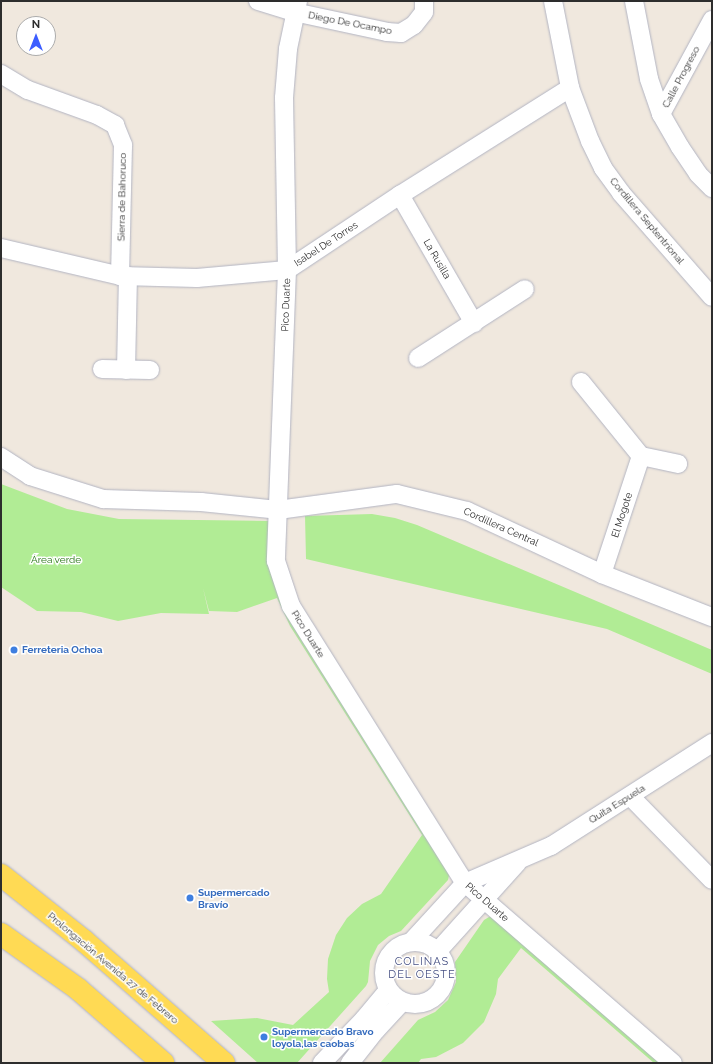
<!DOCTYPE html>
<html>
<head>
<meta charset="utf-8">
<style>
	body { margin:0 }
	#map { position:relative; width:713px; height:1064px; overflow:hidden; background:#f0e8de; font-family:Raleway,sans-serif }
	div>[style] { position:absolute }
	.green>* { inset:0; background:#b1ec95 }
	.roads { filter:drop-shadow(0 0 1px #b2b4c2) drop-shadow(0 0 1px #b2b4c2) }
	.street>* { height:18px; margin:-9px; padding:0 9px; transform-origin:9px; border-radius:9px; background:#fff }
	.street>.ring { margin:-9px; padding:0; box-sizing:content-box; background:none; border:18px solid #fff; border-radius:50% }
	.primary>* { height:22px; margin:-11px; padding:0 11px; transform-origin:11px; border-radius:11px; background:#ffda54 }
	.dots>* { width:11px; height:11px; translate:-50% -50%; box-sizing:border-box; border:2px solid #fff; border-radius:50% }
	span { translate:-50% -50%; white-space:nowrap; text-align:center; line-height:1.15; -webkit-text-stroke:3px #fff; paint-order:stroke }
	.street-label { font-size:10px; color:#2d2d2d }
	.park-label { font-size:10px; color:#257412 }
	.shop-label { font-size:10px; color:#366cbe; font-weight:700 }
	.left { translate:0 -50%; text-align:left }
	.neighbourhood-label { font-size:11px; color:#475184; letter-spacing:1px }
	.frame { position:absolute; inset:0; border:2px solid #2d2d2d; pointer-events:none }
	.north { position:absolute; left:16px; top:16px; width:40px; height:40px; box-sizing:border-box; background:#fff; border:1px solid #ababab; border-radius:50%; rotate:0deg; font-size:11px; font-weight:700; line-height:16px; text-align:center; color:#2d2d2d }
	.north::after { content:''; display:block; margin:auto; width:14px; height:18px; background:#3c5dff; clip-path:polygon(50% 0,100% 100%,50% 72%,0 100%) }
</style>
</head>
<body>
<div id="map">
	<div class="green">
		<i style="clip-path:polygon(1px 484px,67px 509px,119px 519px,270px 521px,279px 580px,450px 871px,448px 880px,401px 931px,389px 936px,378px 945px,370px 961px,368px 982px,366px 986px,297px 1063px,258px 1063px,211px 1021px,257px 1018px,293px 1025px,329px 992px,327px 979px,328px 959px,336px 935px,347px 918px,362px 904px,381px 894px,422px 835px,290px 626px,277px 598px,237px 612px,209px 611px,203px 588px,209px 614px,161px 613px,118px 621px,81px 612px,37px 611px,1px 587px)"></i>
		<i style="clip-path:polygon(372px 514px,395px 518px,417px 525px,712px 650px,712px 674px,607px 629px,306px 559px,305px 516px)"></i>
		<i style="clip-path:polygon(489px 917px,491px 917px,667px 1063px,654px 1063px,521px 948px,498px 979px,496px 994px,484px 1022px,463px 1043px,436px 1057px,421px 1059px,418px 1063px,380px 1063px,418px 1020px,435px 1012px,448px 1000px,456px 982px,455px 962px,484px 920px)"></i>
	</div>
	<div class="roads">
		<div class="street">
			<i style="left:258px;top:1px;width:38px;rotate:17deg"></i>
			<i style="left:294px;top:12px;width:95px;rotate:12.1deg"></i>
			<i style="left:387px;top:32px;width:14px;rotate:4deg"></i>
			<i style="left:401px;top:33px;width:15px;rotate:-32deg"></i>
			<i style="left:414px;top:25px;width:16px;rotate:-52deg"></i>
			<i style="left:424px;top:12px;width:11px;rotate:-90deg"></i>
			<i style="left:298px;top:1px;width:49px;rotate:101.8deg"></i>
			<i style="left:288px;top:49px;width:49px;rotate:94.7deg"></i>
			<i style="left:284px;top:98px;width:172px;rotate:89deg"></i>
			<i style="left:287px;top:270px;width:291px;rotate:92.2deg"></i>
			<i style="left:276px;top:561px;width:47px;rotate:71.6deg"></i>
			<i style="left:291px;top:606px;width:327px;rotate:57.9deg"></i>
			<i style="left:465px;top:883px;width:275px;rotate:40.9deg"></i>
			<i style="left:553px;top:1px;width:89px;rotate:78.9deg"></i>
			<i style="left:570px;top:88px;width:57px;rotate:69.3deg"></i>
			<i style="left:590px;top:141px;width:30px;rotate:64deg"></i>
			<i style="left:603px;top:168px;width:31px;rotate:54deg"></i>
			<i style="left:621px;top:193px;width:138px;rotate:48.8deg"></i>
			<i style="left:634px;top:1px;width:79px;rotate:79.1deg"></i>
			<i style="left:649px;top:79px;width:37px;rotate:71deg"></i>
			<i style="left:661px;top:114px;width:38px;rotate:60deg"></i>
			<i style="left:680px;top:147px;width:32px;rotate:56deg"></i>
			<i style="left:698px;top:174px;width:20px;rotate:45deg"></i>
			<i style="left:1px;top:74px;width:31px;rotate:31deg"></i>
			<i style="left:28px;top:90px;width:73px;rotate:19.9deg"></i>
			<i style="left:97px;top:115px;width:21px;rotate:29deg"></i>
			<i style="left:115px;top:125px;width:22px;rotate:68deg"></i>
			<i style="left:123px;top:145px;width:131px;rotate:91.3deg"></i>
			<i style="left:661px;top:114px;width:107px;rotate:-61.5deg"></i>
			<i style="left:400px;top:195px;width:148px;rotate:60deg"></i>
			<i style="left:1px;top:248px;width:122px;rotate:13.2deg"></i>
			<i style="left:120px;top:276px;width:77px;rotate:1.5deg"></i>
			<i style="left:197px;top:278px;width:90px;rotate:-5.1deg"></i>
			<i style="left:287px;top:270px;width:136px;rotate:-33.6deg"></i>
			<i style="left:400px;top:195px;width:201px;rotate:-32.2deg"></i>
			<i style="left:418px;top:358px;width:127px;rotate:-32.8deg"></i>
			<i style="left:102px;top:369px;width:48px;rotate:1.2deg"></i>
			<i style="left:126px;top:370px;width:94px;rotate:-88.8deg"></i>
			<i style="left:581px;top:382px;width:95px;rotate:51deg"></i>
			<i style="left:641px;top:456px;width:38px;rotate:12deg"></i>
			<i style="left:1px;top:457px;width:35px;rotate:33deg"></i>
			<i style="left:30px;top:476px;width:77px;rotate:17.5deg"></i>
			<i style="left:103px;top:499px;width:98px;rotate:1.8deg"></i>
			<i style="left:201px;top:502px;width:77px;rotate:5.9deg"></i>
			<i style="left:278px;top:510px;width:120px;rotate:-7.7deg"></i>
			<i style="left:397px;top:494px;width:72px;rotate:13.7deg"></i>
			<i style="left:467px;top:511px;width:149px;rotate:25deg"></i>
			<i style="left:602px;top:574px;width:118px;rotate:21.4deg"></i>
			<i style="left:602px;top:574px;width:124px;rotate:-71.7deg"></i>
			<i style="left:630px;top:796px;width:117px;rotate:45.7deg"></i>
			<i class="ring" style="left:384px;top:942px;width:44px;height:44px"></i>
			<i style="left:411px;top:942px;width:80px;rotate:-47.5deg"></i>
			<i style="left:465px;top:883px;width:94px;rotate:-23.3deg"></i>
			<i style="left:551px;top:846px;width:191px;rotate:-32.6deg"></i>
			<i style="left:437px;top:952px;width:120px;rotate:-48deg"></i>
			<i style="left:322px;top:1063px;width:61px;rotate:-46.3deg"></i>
			<i style="left:364px;top:1019px;width:38px;rotate:-50deg"></i>
			<i style="left:350px;top:1063px;width:42px;rotate:-51.8deg"></i>
			<i style="left:376px;top:1030px;width:38px;rotate:-47deg"></i>
		</div>
		<div class="primary">
			<i style="left:1px;top:875px;width:105px;rotate:38.4deg"></i>
			<i style="left:83px;top:940px;width:187px;rotate:41.1deg"></i>
			<i style="left:1px;top:934px;width:95px;rotate:35.5deg"></i>
			<i style="left:78px;top:989px;width:113px;rotate:41deg"></i>
		</div>
	</div>
	<div class="dots">
		<i style="left:14px;top:650px;background:#3f7fe0"></i>
		<i style="left:190px;top:898px;background:#3f7fe0"></i>
		<i style="left:264px;top:1037px;background:#3f7fe0"></i>
	</div>
	<div class="street-label">
		<span style="left:350px;top:23px;rotate:11deg">Diego De Ocampo</span>
		<span style="left:681px;top:77px;rotate:-62deg">Calle Progreso</span>
		<span style="left:122px;top:197px;rotate:-89deg">Sierra de Bahoruco</span>
		<span style="left:647px;top:221px;rotate:50deg">Cordillera Septentrional</span>
		<span style="left:326px;top:244px;rotate:-33deg">Isabel De Torres</span>
		<span style="left:437px;top:259px;rotate:60deg">La Rusilla</span>
		<span style="left:286px;top:305px;rotate:-88deg">Pico Duarte</span>
		<span style="left:622px;top:515px;rotate:-72deg">El Mogote</span>
		<span style="left:501px;top:527px;rotate:24deg">Cordillera Central</span>
		<span style="left:308px;top:634px;rotate:58deg">Pico Duarte</span>
		<span style="left:617px;top:804px;rotate:-32deg">Quita Espuela</span>
		<span style="left:487px;top:902px;rotate:41deg">Pico Duarte</span>
		<span style="left:113px;top:968px;rotate:40deg">Prolongación Avenida 27 de Febrero</span>
	</div>
	<div class="park-label">
		<span style="left:56px;top:560px">Área verde</span>
	</div>
	<div class="shop-label">
		<span class="left" style="left:22px;top:650px">Ferreteria Ochoa</span>
		<span class="left" style="left:198px;top:898px">Supermercado<br>Bravío</span>
		<span class="left" style="left:272px;top:1037px">Supermercado Bravo<br>loyola,las caobas</span>
	</div>
	<div class="neighbourhood-label">
		<span style="left:422px;top:969px">COLINAS<br>DEL OESTE</span>
	</div>
	<div class="frame"></div>
	<div class="north">N</div>
</div>
</body>
</html>
